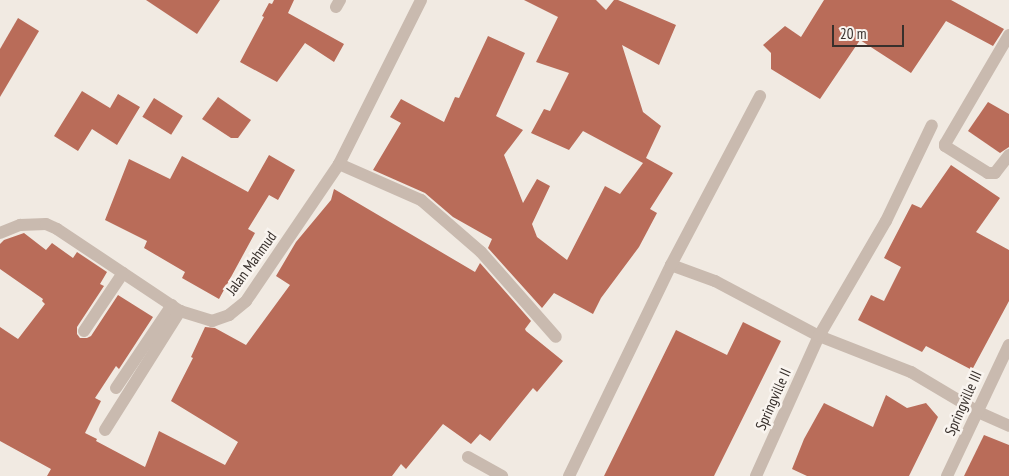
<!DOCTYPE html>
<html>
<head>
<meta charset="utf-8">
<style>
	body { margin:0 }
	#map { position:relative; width:1009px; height:476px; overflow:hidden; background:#f1eae2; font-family:"PT Sans Narrow",sans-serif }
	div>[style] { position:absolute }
	.building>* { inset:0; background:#b96c59; transform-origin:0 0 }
	.minor>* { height:12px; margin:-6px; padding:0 6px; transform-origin:6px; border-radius:6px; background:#c9baaf }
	span { translate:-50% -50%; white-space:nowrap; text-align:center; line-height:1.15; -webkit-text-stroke:5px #f9f4ef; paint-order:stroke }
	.street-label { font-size:15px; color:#38302c }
	.scale { position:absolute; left:832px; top:25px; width:72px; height:22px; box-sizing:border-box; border:2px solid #38302c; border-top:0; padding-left:6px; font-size:15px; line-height:18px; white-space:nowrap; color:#38302c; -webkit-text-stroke:4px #f9f4ef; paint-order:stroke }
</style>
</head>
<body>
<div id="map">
	<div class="building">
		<i style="clip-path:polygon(146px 0,220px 0,197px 34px)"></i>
		<i style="clip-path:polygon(274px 0,294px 0,288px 13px,344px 44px,334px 62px,305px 43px,277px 82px,240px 62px,264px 17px,262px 16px,269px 3px,272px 4px)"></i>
		<i style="clip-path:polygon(524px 0,596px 0,606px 10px,614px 0,618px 0,676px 25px,659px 65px,622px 45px,643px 112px,661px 126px,646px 158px,673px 173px,650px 209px,657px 213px,639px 247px,601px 298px,593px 314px,554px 293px,542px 308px,488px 248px,492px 239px,453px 217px,425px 193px,373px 170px,401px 123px,390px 117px,401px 99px,444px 122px,455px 97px,459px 98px,488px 36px,525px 53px,496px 116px,523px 130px,504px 155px,523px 203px,537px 179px,550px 186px,532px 224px,537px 237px,567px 260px,605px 186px,620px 194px,643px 163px,583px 131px,569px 150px,531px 133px,544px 109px,550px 111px,569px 73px,536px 62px,558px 17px)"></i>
		<i style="clip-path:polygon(824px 0,951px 0,1004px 29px,993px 46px,946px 21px,911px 73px,860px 40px,820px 99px,771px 69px,771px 53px,763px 45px,785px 26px,801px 37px)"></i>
		<i style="clip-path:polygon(18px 18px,39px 31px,0 97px,0 49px)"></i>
		<i style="clip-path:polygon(82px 91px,110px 108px,118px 94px,140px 107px,117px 145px,92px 129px,78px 151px,54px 136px)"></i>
		<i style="clip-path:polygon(218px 97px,251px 120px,238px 138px,231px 138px,202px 119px)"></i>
		<i style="left:154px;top:98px;width:34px;height:22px;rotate:32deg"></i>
		<i style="clip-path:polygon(988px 102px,1009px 114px,1009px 147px,1000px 153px,968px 131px)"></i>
		<i style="clip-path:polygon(269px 155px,295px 170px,278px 200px,269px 195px,248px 229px,255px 233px,219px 299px,182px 278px,185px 272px,144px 248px,147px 241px,105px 220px,129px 159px,170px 179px,182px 156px,248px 192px)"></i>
		<i style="clip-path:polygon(951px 165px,1000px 198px,976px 232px,1009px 250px,1009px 301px,972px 370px,926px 346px,922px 352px,858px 320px,871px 295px,884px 301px,901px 267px,884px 258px,912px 204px,921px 208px)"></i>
		<i style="clip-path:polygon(334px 189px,475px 272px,480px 263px,531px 321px,525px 329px,526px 331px,563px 361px,537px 392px,533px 388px,490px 441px,480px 434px,471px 444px,443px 424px,406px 469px,401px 464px,392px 476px,47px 476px,51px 469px,0 441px,0 327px,18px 339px,45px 304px,42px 301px,43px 299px,0 269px,0 244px,4px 240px,24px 233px,46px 250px,52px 243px,73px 258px,77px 252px,107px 272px,100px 284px,104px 286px,77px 327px,77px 334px,80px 338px,87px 338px,91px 336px,118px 295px,153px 317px,119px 369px,116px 366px,95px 398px,101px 401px,85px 433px,97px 439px,96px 441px,145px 467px,159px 431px,225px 465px,238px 442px,171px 401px,193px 358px,191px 357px,205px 327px,215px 328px,246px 345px,290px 285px,276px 276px,296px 242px,331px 200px)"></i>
		<i style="clip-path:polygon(743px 322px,781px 341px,714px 476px,604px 476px,676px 330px,727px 355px)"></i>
		<i style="clip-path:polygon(886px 395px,907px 408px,926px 403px,938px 417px,909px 476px,807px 476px,792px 469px,804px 439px,824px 403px,873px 427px)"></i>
		<i style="clip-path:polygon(984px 435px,1009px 445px,1009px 476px,964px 476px)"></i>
	</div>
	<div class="minor">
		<i style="left:336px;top:7px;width:8px;rotate:-60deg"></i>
		<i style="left:1009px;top:35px;width:126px;rotate:120.4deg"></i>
		<i style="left:945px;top:144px;width:2px;rotate:90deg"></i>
		<i style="left:945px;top:146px;width:51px;rotate:32.1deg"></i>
		<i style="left:988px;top:173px;width:7px"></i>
		<i style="left:995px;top:173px;width:23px;rotate:-52deg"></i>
		<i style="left:339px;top:164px;width:90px;rotate:23.7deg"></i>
		<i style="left:421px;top:200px;width:79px;rotate:40.9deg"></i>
		<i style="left:481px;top:252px;width:113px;rotate:48.6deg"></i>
		<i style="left:0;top:233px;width:22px;rotate:-22deg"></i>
		<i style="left:20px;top:225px;width:26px;rotate:-2deg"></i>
		<i style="left:46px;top:224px;width:12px;rotate:24deg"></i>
		<i style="left:57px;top:229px;width:148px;rotate:33.7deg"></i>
		<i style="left:180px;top:311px;width:34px;rotate:17deg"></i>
		<i style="left:212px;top:321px;width:18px;rotate:-19deg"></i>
		<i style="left:229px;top:315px;width:22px;rotate:-39deg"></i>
		<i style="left:246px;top:301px;width:166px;rotate:-55.8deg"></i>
		<i style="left:339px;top:164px;width:183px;rotate:-63.4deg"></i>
		<i style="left:671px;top:265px;width:47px;rotate:20deg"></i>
		<i style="left:715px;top:281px;width:118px;rotate:27.9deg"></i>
		<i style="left:819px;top:336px;width:99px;rotate:21.4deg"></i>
		<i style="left:911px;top:372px;width:78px;rotate:30.8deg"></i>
		<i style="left:978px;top:412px;width:34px;rotate:24deg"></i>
		<i style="left:84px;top:331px;width:70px;rotate:-56.1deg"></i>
		<i style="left:116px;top:388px;width:100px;rotate:-56deg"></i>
		<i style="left:105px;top:430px;width:141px;rotate:-57.8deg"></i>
		<i style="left:468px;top:457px;width:39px;rotate:29deg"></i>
		<i style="left:569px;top:476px;width:234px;rotate:-64.2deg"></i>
		<i style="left:671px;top:265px;width:191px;rotate:-62.2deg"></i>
		<i style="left:756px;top:476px;width:154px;rotate:-65.8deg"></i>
		<i style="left:819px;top:336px;width:133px;rotate:-59.8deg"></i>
		<i style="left:886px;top:221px;width:106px;rotate:-64.4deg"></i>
		<i style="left:947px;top:476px;width:145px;rotate:-64.7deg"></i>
	</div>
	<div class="street-label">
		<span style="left:251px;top:263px;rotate:-54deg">Jalan Mahmud</span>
		<span style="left:773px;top:399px;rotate:-66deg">Springville II</span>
		<span style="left:963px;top:403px;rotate:-66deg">Springville III</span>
	</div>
	<div class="scale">20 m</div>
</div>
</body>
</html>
